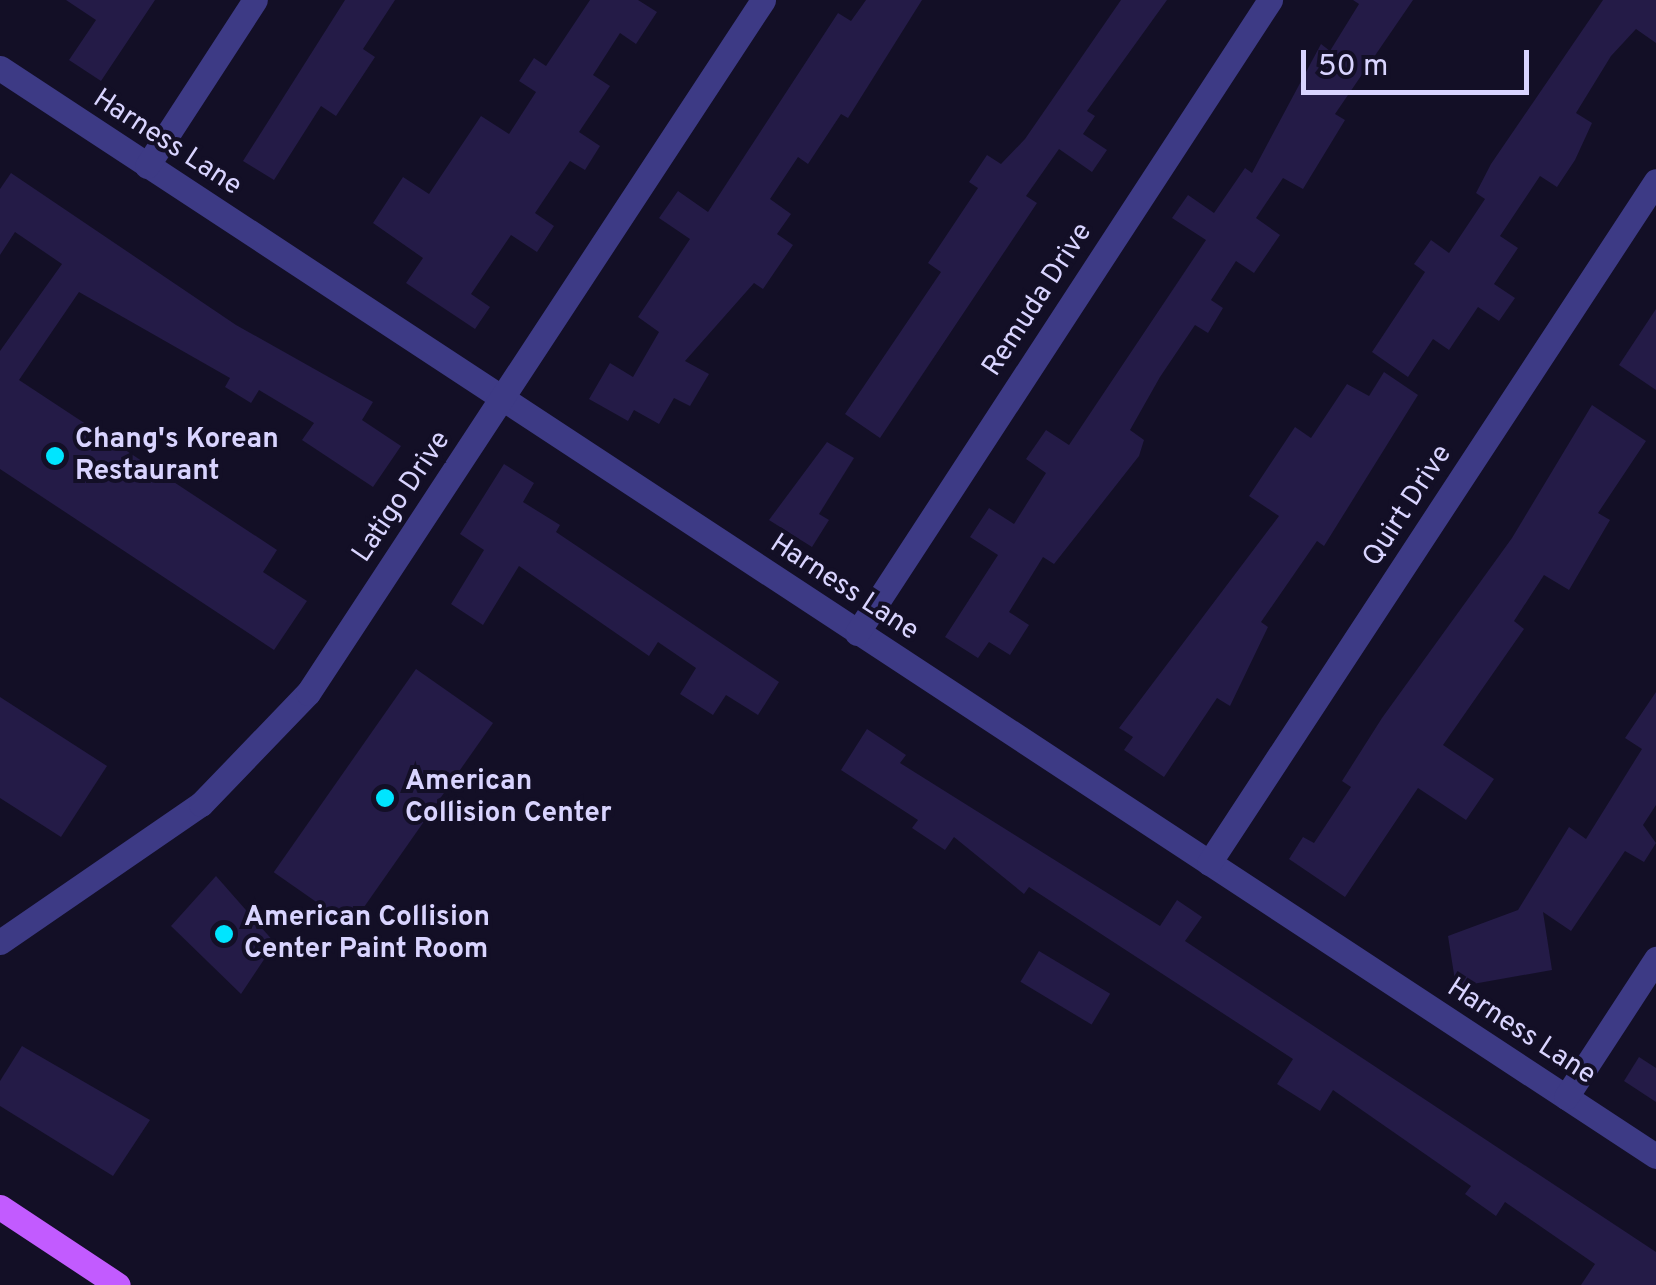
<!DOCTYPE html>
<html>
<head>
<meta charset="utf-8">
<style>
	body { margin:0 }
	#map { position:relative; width:1656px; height:1285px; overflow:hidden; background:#130f26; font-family:Overpass,sans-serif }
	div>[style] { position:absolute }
	.building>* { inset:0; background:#241b47; transform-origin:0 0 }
	.minor>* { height:25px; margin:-12.5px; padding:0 12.5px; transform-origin:12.5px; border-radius:12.5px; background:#3d3a85 }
	.major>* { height:25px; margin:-12.5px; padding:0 12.5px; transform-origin:12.5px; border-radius:12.5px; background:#c25bff }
	.dots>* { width:28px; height:28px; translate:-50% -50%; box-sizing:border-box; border:5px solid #130f26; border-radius:50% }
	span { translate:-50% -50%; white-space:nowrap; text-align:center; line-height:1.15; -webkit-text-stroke:8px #130f26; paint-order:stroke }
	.street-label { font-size:28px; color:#d9d4ff }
	.poi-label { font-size:28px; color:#d9d4ff; font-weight:700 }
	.left { translate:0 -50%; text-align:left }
	.scale { position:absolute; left:1301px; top:50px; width:228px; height:45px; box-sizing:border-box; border:5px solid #d9d4ff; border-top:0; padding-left:12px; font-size:30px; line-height:35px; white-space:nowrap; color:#d9d4ff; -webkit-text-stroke:8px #130f26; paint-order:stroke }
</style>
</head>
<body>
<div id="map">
	<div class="building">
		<i style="clip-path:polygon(66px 0,155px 0,101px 81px,69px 60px,96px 20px)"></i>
		<i style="clip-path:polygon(345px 0,395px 0,363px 49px,375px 57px,336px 116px,321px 106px,274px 180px,243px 161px)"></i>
		<i style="clip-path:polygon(590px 0,638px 0,657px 12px,636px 44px,620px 33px,593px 75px,610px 86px,579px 132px,600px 146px,585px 170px,570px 161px,535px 213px,554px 226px,537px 252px,511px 235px,471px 294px,490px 307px,475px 329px,406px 283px,423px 258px,373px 223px,403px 177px,429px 194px,481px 116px,509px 134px,536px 92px,519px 81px,534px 58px,546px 66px)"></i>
		<i style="clip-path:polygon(866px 0,922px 0,848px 118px,841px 114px,808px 164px,798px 157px,770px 199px,791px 214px,777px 234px,793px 245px,763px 289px,754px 283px,685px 361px,709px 374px,690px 406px,674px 398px,659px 424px,634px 410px,628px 421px,589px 399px,610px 363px,633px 377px,659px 332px,638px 317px,690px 239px,659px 218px,678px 191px,708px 212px,838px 13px,851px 21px)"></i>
		<i style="clip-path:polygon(1121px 0,1167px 0,1087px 111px,1095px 116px,1083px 134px,1107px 150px,1092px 172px,1059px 149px,1026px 196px,1037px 203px,880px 438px,845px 414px,941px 272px,928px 263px,978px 188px,969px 182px,987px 155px,1001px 164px,1025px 139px)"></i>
		<i style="clip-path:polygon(1353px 0,1413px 0,1335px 114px,1345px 120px,1303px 189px,1283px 178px,1256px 218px,1280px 235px,1254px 273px,1236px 261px,1211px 300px,1223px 308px,1208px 333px,1195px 325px,1160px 377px,1130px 430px,1144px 440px,1139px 456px,1054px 564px,1043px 557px,1009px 612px,1029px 625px,1010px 655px,989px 642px,978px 658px,945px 637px,998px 555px,970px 537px,989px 508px,1014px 524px,1046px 473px,1026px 459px,1046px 430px,1069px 445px,1206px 240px,1172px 218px,1188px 195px,1214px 213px,1245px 168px,1252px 173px,1321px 44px,1330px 51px,1359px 4px)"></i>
		<i style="clip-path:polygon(1603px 0,1656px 0,1656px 43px,1636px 29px,1611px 56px,1576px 113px,1592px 123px,1575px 160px,1557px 187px,1540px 176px,1500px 236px,1518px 248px,1494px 284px,1515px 298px,1499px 321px,1478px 307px,1449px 350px,1433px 339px,1408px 377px,1372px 352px,1425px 272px,1414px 264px,1431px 240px,1449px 253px,1485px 199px,1476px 193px,1491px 164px)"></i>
		<i style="clip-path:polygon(11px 173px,236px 325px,373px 402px,362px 420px,401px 446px,373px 487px,302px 440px,314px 423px,259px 390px,251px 403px,225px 387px,230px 378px,79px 292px,19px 380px,277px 550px,263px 572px,307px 601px,274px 650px,0 469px,0 351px,62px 264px,15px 232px,0 255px,0 189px)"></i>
		<i style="clip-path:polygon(1656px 309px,1656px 390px,1619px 365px)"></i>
		<i style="clip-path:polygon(1384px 372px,1418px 395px,1324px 546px,1317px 541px,1261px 622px,1268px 627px,1230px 706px,1217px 698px,1164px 777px,1124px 750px,1133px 737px,1119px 728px,1279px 516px,1249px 496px,1295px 427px,1311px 438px,1347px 384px,1369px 396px)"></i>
		<i style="clip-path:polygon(1592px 405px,1646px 441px,1598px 513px,1610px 520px,1569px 590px,1544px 575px,1514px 621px,1524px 629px,1443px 745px,1494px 779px,1466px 820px,1418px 788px,1345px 897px,1289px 859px,1303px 837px,1314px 843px,1351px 787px,1342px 781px,1382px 718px,1512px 538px)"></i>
		<i style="clip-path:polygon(827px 442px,854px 458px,819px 514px,829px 520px,812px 547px,769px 520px)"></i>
		<i style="clip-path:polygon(504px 464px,534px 483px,523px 502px,560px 525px,556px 532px,779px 682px,758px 715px,726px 695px,713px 715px,680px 694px,696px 668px,658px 642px,649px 656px,519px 566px,483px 625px,451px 604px,484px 550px,460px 534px)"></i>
		<i style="left:416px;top:669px;width:94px;height:248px;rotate:35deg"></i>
		<i style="clip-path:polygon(1656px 692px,1656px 805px,1643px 825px,1656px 843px,1644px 862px,1625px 851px,1571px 931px,1543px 912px,1552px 970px,1456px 987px,1448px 936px,1518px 910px,1569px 827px,1586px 839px,1642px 749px,1625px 738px)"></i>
		<i style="clip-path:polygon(0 697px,107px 766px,61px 837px,0 798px)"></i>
		<i style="clip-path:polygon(867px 729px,906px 755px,900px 763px,1160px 926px,1177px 900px,1202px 917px,1185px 941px,1656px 1252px,1656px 1285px,1581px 1285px,1595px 1264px,1505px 1202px,1496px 1216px,1465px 1194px,1471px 1186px,1333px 1090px,1320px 1111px,1277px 1084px,1293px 1059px,1029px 887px,1024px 894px,954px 837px,945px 850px,912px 828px,918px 820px,841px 770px)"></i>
		<i style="clip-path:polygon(216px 876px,275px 943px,241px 994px,171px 926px)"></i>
		<i style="left:1039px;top:951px;width:83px;height:36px;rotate:31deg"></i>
		<i style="clip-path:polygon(22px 1046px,150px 1120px,113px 1176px,0 1106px,0 1081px)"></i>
		<i style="clip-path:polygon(1639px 1057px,1656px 1068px,1656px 1102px,1624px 1081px)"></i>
	</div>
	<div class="minor">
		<i style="left:0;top:68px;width:1981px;rotate:33.31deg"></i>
		<i style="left:147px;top:166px;width:198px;rotate:-57deg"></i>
		<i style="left:857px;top:633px;width:756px;rotate:-56.88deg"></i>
		<i style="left:1209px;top:863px;width:815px;rotate:-56.76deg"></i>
		<i style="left:0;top:942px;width:244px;rotate:-34.5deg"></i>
		<i style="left:201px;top:804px;width:154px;rotate:-46.1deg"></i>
		<i style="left:308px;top:693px;width:829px;rotate:-56.71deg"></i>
		<i style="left:1566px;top:1097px;width:165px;rotate:-56.9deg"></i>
	</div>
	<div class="major">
		<i style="left:0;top:1207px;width:141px;rotate:33.5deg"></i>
	</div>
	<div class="dots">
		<i style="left:55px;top:456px;background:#00e5ff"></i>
		<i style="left:385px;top:798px;background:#00e5ff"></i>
		<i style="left:224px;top:934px;background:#00e5ff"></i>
	</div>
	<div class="street-label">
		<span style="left:167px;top:143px;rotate:33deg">Harness Lane</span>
		<span style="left:1038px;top:300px;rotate:-57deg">Remuda Drive</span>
		<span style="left:402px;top:497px;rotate:-56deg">Latigo Drive</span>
		<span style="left:1408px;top:506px;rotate:-57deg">Quirt Drive</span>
		<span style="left:844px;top:588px;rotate:33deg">Harness Lane</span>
		<span style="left:1521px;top:1032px;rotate:33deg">Harness Lane</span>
	</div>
	<div class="poi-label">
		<span class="left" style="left:75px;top:456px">Chang's Korean<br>Restaurant</span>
		<span class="left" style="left:405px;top:798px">American<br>Collision Center</span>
		<span class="left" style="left:244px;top:934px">American Collision<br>Center Paint Room</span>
	</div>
	<div class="scale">50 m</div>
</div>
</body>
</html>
